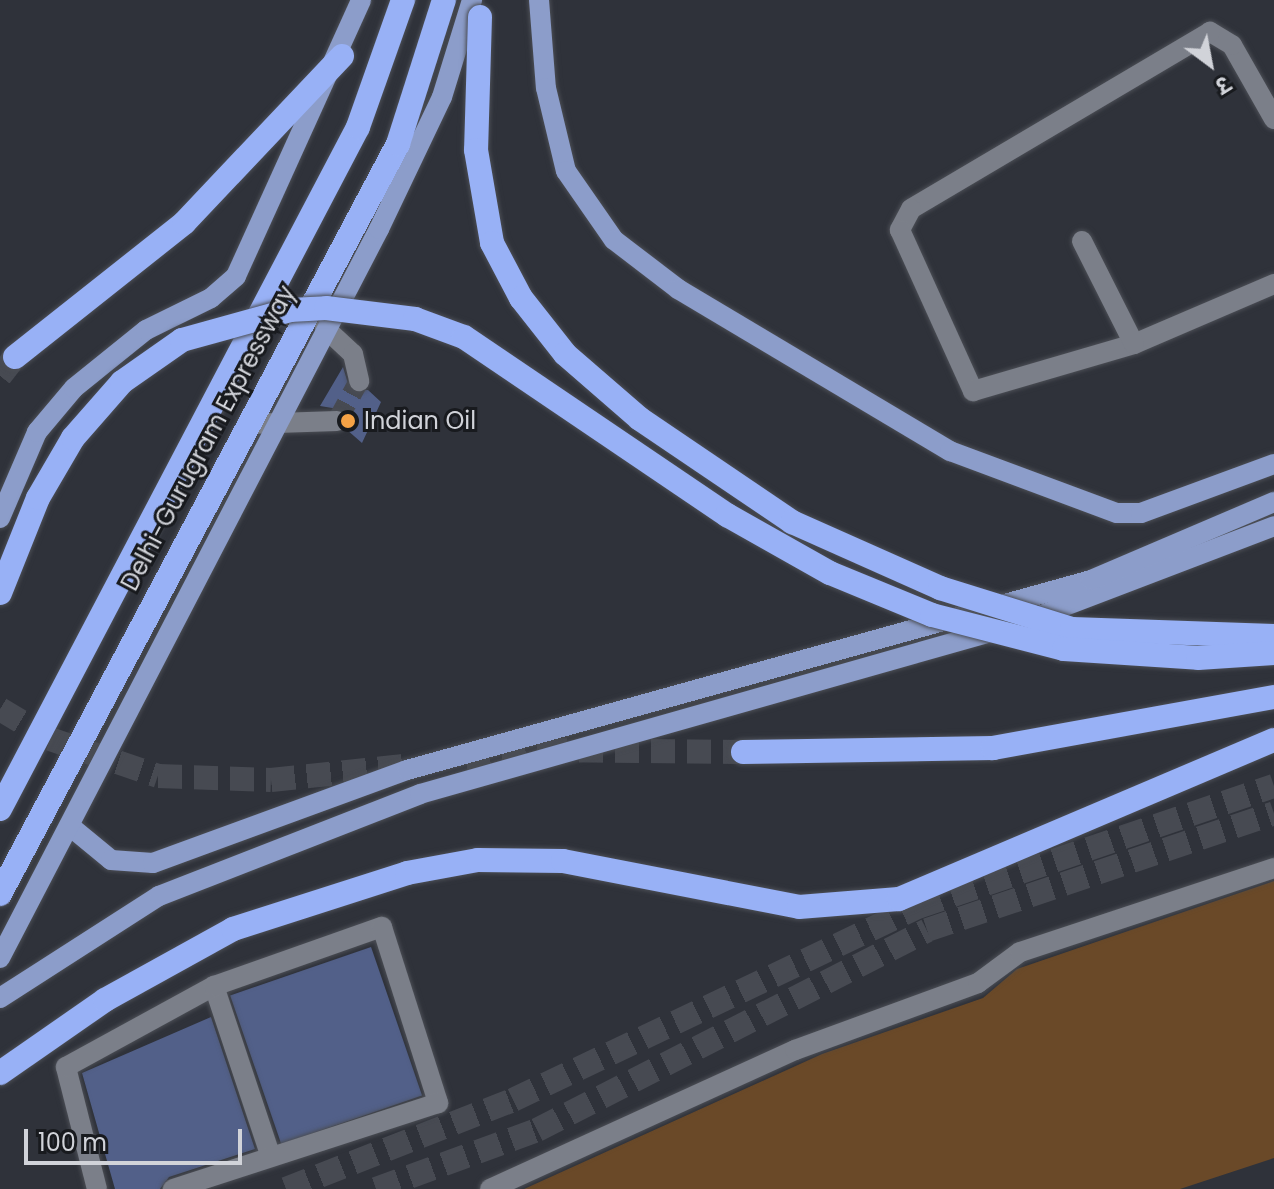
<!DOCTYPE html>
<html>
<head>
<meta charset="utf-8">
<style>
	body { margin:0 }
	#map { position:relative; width:1274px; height:1189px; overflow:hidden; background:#2f323a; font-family:Poppins,"Noto Sans Devanagari",sans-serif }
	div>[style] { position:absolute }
	.green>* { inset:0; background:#6a4928 }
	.building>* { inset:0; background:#526089; transform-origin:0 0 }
	.minor-tunnel>* { height:20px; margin-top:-10px; transform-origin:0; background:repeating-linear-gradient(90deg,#474a52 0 20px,transparent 0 30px) }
	.highway-tunnel>* { height:24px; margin-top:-12px; transform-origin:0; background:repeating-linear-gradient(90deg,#474a52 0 24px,transparent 0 36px) }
	.roads { filter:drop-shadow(0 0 2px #4b4e55) drop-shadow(0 0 2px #4b4e55) }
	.minor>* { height:20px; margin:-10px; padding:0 10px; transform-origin:10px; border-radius:10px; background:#7b7f89 }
	.major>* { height:20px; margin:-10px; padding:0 10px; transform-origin:10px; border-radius:10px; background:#8c9dca }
	.highway>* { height:24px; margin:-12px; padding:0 12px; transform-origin:12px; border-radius:12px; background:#98b1f6 }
	.bridges { filter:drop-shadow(0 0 2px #4b4e55) drop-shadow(0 0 2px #4b4e55) }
	.highway-bridge>* { height:24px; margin:-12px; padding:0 12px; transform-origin:12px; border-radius:12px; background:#98b1f6 }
	.dots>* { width:22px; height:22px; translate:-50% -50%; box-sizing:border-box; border:4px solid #181a1e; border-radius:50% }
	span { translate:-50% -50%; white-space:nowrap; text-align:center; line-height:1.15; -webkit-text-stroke:6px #181a1e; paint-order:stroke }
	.poi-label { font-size:24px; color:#d1d3d9 }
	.left { translate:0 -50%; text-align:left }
	.street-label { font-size:24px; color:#d1d3d9 }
	.north { position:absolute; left:1170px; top:24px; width:80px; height:80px; -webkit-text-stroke:6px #181a1e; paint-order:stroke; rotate:148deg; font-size:22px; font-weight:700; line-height:32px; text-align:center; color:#d1d3d9 }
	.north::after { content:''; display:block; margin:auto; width:28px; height:36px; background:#d1d3d9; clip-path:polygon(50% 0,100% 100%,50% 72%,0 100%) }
	.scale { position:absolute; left:24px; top:1129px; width:218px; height:36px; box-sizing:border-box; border:4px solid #d1d3d9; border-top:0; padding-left:10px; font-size:24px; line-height:28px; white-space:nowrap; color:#d1d3d9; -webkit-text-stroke:6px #181a1e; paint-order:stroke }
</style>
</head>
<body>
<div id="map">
	<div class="green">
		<i style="clip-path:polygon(1274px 881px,1274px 1158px,1180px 1189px,524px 1189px,822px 1054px,983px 998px,1017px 969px)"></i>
	</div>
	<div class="building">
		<i style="clip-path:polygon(343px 367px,350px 390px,368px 390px,381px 402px,362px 443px,346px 429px,344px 410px,320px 406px)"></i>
		<i style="left:371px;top:947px;width:157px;height:149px;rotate:71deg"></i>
		<i style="clip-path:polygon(211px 1017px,255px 1149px,169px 1177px,160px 1189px,115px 1189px,82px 1073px)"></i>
	</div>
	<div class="minor-tunnel">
		<i style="left:337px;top:421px;width:46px;rotate:-61.2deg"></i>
	</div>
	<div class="highway-tunnel">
		<i style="left:0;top:376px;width:24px;rotate:-52deg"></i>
		<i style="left:0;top:709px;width:58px;rotate:31deg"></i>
		<i style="left:50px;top:739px;width:114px;rotate:18.9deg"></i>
		<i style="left:158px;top:776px;width:113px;rotate:2deg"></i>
		<i style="left:271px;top:780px;width:143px;rotate:-6deg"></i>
		<i style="left:466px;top:759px;width:78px;rotate:-6.7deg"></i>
		<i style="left:543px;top:750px;width:200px;rotate:0.6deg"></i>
		<i style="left:286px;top:1189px;width:244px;rotate:-21.4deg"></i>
		<i style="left:513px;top:1100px;width:449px;rotate:-25.5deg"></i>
		<i style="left:918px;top:907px;width:376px;rotate:-18.8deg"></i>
		<i style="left:376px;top:1189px;width:171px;rotate:-20.1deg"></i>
		<i style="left:537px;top:1130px;width:438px;rotate:-27.1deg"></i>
		<i style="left:927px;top:930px;width:366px;rotate:-18.6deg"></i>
	</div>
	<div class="roads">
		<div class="minor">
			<i style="left:1274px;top:119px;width:85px;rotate:-119.6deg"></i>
			<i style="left:1232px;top:45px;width:26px;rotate:-149deg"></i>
			<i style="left:1210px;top:32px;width:347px;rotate:149.4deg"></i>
			<i style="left:911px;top:209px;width:24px;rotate:118deg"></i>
			<i style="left:900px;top:230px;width:177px;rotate:65.6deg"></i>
			<i style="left:973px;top:391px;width:168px;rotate:-16.3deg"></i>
			<i style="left:1134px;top:344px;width:152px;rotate:-23.2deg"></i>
			<i style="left:1082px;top:241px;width:115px;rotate:63.2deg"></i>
			<i style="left:325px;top:328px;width:38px;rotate:43deg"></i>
			<i style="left:353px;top:354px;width:28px;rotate:77deg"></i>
			<i style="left:247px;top:424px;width:90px;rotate:-1.9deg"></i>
			<i style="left:214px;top:986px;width:177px;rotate:71.6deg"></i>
			<i style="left:97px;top:1189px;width:126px;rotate:-104.3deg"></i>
			<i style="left:66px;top:1067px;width:169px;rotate:-28.7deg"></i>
			<i style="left:214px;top:986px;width:178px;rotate:-19.4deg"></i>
			<i style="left:382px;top:927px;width:185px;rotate:72.3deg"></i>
			<i style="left:438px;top:1103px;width:279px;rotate:162deg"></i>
			<i style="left:490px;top:1189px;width:335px;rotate:-24.5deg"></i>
			<i style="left:795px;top:1050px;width:195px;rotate:-20.1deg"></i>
			<i style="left:978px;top:983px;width:52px;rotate:-36.4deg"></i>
			<i style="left:1020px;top:952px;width:268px;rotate:-18.3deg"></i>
		</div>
		<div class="major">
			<i style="left:539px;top:0;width:88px;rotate:85.5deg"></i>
			<i style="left:546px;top:88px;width:85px;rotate:76.5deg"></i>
			<i style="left:566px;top:171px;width:84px;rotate:55.2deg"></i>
			<i style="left:614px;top:240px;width:81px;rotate:37.4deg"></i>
			<i style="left:678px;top:289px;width:317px;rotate:30.8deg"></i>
			<i style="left:950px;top:451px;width:178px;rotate:20.4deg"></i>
			<i style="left:1117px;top:513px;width:24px"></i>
			<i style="left:1141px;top:513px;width:142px;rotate:-20.2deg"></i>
			<i style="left:0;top:518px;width:94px;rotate:-66.7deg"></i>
			<i style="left:37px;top:432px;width:57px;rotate:-49.9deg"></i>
			<i style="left:74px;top:388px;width:92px;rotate:-38.9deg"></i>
			<i style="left:146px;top:330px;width:72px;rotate:-26.2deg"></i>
			<i style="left:211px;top:298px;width:33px;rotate:-41deg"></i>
			<i style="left:236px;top:276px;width:303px;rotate:-65.6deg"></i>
			<i style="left:1031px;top:619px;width:260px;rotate:-20.9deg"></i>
			<i style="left:71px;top:827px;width:52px;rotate:39.5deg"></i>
			<i style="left:111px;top:860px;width:42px;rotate:4.1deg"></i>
			<i style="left:153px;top:863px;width:270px;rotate:-20.1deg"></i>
			<i style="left:407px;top:770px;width:710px;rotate:-15.52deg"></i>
			<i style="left:1091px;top:580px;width:199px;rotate:-23.1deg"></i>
			<i style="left:0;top:958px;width:822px;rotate:-62.53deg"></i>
			<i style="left:379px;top:229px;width:146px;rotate:-64.5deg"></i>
			<i style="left:442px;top:97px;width:102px;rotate:-72.8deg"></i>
			<i style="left:0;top:998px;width:189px;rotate:-32.7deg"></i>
			<i style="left:159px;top:896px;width:280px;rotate:-21.3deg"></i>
			<i style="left:420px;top:794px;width:604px;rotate:-15.85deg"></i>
		</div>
		<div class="highway">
			<i style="left:15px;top:357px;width:216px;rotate:-38.4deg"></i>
			<i style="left:184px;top:223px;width:230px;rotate:-46.6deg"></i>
			<i style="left:743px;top:752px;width:250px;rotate:-0.9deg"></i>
			<i style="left:993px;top:748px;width:286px;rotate:-10.3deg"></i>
			<i style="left:0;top:809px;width:770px;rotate:-62.3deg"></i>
			<i style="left:358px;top:127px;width:135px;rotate:-70.5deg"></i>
			<i style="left:0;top:894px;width:849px;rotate:-62.05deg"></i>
			<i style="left:398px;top:144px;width:151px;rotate:-72.3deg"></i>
			<i style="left:0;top:1073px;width:128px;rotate:-34.8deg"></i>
			<i style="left:105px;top:1000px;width:146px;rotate:-29deg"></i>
			<i style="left:233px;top:929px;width:183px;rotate:-17.8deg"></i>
			<i style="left:407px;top:873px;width:72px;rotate:-10.4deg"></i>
			<i style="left:478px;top:860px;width:85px;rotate:0.7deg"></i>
			<i style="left:563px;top:861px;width:240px;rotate:11deg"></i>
			<i style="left:799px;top:907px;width:100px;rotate:-4.6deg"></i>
			<i style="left:899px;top:899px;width:407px;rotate:-23deg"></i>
		</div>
	</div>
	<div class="bridges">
		<div class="highway-bridge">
			<i style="left:480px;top:17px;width:133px;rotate:91.7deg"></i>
			<i style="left:476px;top:150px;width:94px;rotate:80.2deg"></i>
			<i style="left:492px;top:243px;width:62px;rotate:62.2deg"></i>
			<i style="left:521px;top:298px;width:71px;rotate:51.8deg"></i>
			<i style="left:565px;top:354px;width:99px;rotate:40.9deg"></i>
			<i style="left:640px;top:419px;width:184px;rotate:34.1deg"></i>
			<i style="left:792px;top:522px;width:162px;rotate:24deg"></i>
			<i style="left:940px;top:588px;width:138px;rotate:17.3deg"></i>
			<i style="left:1072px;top:629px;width:202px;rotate:2deg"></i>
			<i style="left:0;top:593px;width:102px;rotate:-68.2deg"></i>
			<i style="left:38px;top:498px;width:69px;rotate:-59.7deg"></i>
			<i style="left:73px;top:438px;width:74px;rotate:-48.8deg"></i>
			<i style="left:122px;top:382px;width:73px;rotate:-35deg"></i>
			<i style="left:182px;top:340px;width:112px;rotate:-15.5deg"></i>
			<i style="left:290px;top:310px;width:36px;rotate:-3deg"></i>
			<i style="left:326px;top:308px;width:90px;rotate:7deg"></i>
			<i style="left:415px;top:319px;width:52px;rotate:20.2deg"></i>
			<i style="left:464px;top:337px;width:318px;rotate:34.1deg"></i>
			<i style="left:727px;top:515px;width:118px;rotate:29.4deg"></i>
			<i style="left:830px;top:573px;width:110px;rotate:22.4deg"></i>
			<i style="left:932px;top:615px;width:136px;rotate:14.4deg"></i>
			<i style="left:1064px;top:649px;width:134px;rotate:3.8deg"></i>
			<i style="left:1198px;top:658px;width:76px;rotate:-3.8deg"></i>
		</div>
	</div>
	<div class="dots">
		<i style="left:348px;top:421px;background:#f5a246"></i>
	</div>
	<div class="poi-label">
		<span class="left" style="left:364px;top:421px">Indian Oil</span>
	</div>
	<div class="street-label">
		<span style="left:208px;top:438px;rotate:-62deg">Delhi-Gurugram Expressway</span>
	</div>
	<div class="north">उ</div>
	<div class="scale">100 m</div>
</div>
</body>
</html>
